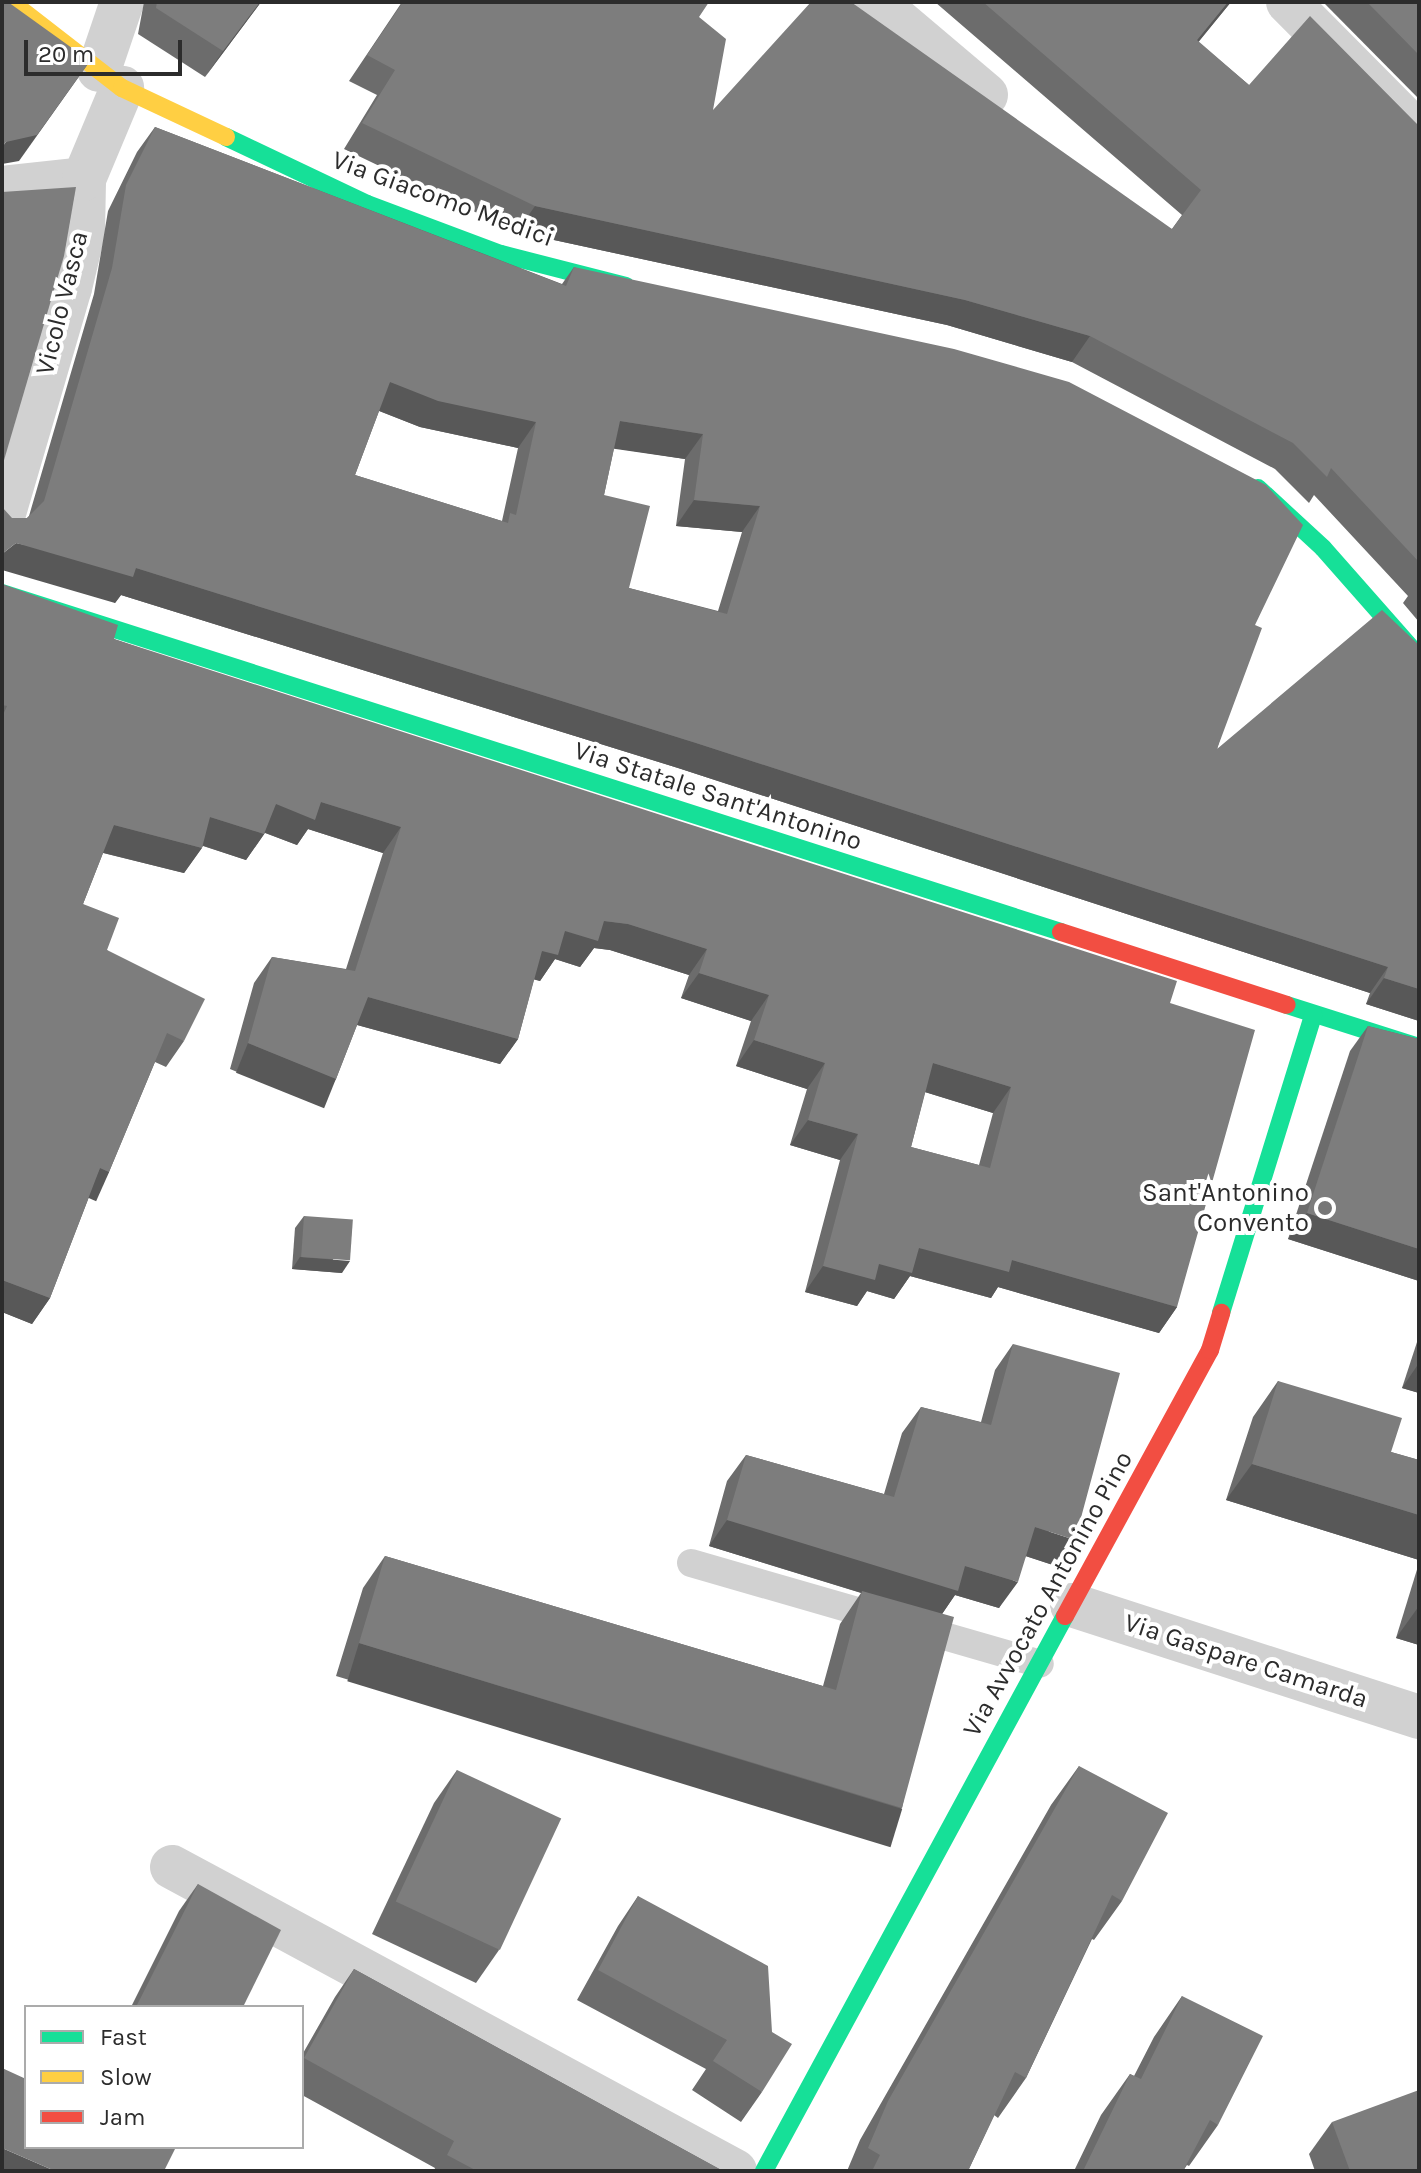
<!DOCTYPE html>
<html>
<head>
<meta charset="utf-8">
<style>
	body { margin:0 }
	#map { position:relative; width:1421px; height:2173px; overflow:hidden; background:#fff; font-family:Karla,sans-serif }
	div>[style] { position:absolute }
	.lane>* { height:28px; margin:-14px; padding:0 14px; transform-origin:14px; border-radius:14px; background:#d1d1d1 }
	.street>* { height:44px; margin:-22px; padding:0 22px; transform-origin:22px; border-radius:22px; background:#d1d1d1 }
	.fast>* { height:18px; margin:-9px; padding:0 9px; transform-origin:9px; border-radius:9px; background:#16e098 }
	.slow>* { height:18px; margin:-9px; padding:0 9px; transform-origin:9px; border-radius:9px; background:#ffcf43 }
	.jam>* { height:18px; margin:-9px; padding:0 9px; transform-origin:9px; border-radius:9px; background:#f24e42 }
	.wall>* { inset:0; background:#6c6c6c }
	.shaded-wall>* { inset:0; background:#585858; transform-origin:0 0 }
	.building>* { inset:0; background:#7d7d7d; transform-origin:0 0 }
	.dots>* { width:22px; height:22px; translate:-50% -50%; box-sizing:border-box; border:4px solid #fff; border-radius:50% }
	span { translate:-50% -50%; white-space:nowrap; text-align:center; line-height:1.15; -webkit-text-stroke:8px #fff; paint-order:stroke }
	.street-label { font-size:26px; color:#2c2c2c }
	.poi-label { font-size:26px; color:#2c2c2c }
	.right { translate:-100% -50%; text-align:right }
	.frame { position:absolute; inset:0; border:4px solid #2c2c2c; pointer-events:none }
	.legend { position:absolute; left:24px; top:2005px; width:280px; height:144px; box-sizing:border-box; background:#fff; border:2px solid #ababab; margin:0; padding:10px 14px; list-style:none; font-size:24px; color:#2c2c2c }
	.legend li { display:flex; align-items:center; gap:16px; height:40px }
	.legend b { width:40px; border:2px solid #ababab }
	.scale { position:absolute; left:24px; top:40px; width:158px; height:36px; box-sizing:border-box; border:4px solid #2c2c2c; border-top:0; padding-left:10px; font-size:24px; line-height:28px; white-space:nowrap; color:#2c2c2c; -webkit-text-stroke:6px #fff; paint-order:stroke }
</style>
</head>
<body>
<div id="map">
	<div class="lane">
		<i style="left:691px;top:1563px;width:363px;rotate:16.1deg"></i>
	</div>
	<div class="street">
		<i style="left:876px;top:2px;width:144px;rotate:40.2deg"></i>
		<i style="left:1288px;top:2px;width:186px;rotate:45.2deg"></i>
		<i style="left:99px;top:70px;width:72px;rotate:-71.3deg"></i>
		<i style="left:2px;top:188px;width:82px;rotate:-6.3deg"></i>
		<i style="left:2px;top:520px;width:242px;rotate:-73.7deg"></i>
		<i style="left:70px;top:288px;width:57px;rotate:-76.7deg"></i>
		<i style="left:83px;top:233px;width:54px;rotate:-88.9deg"></i>
		<i style="left:84px;top:179px;width:99px;rotate:-67.3deg"></i>
		<i style="left:1072px;top:1605px;width:365px;rotate:17.9deg"></i>
		<i style="left:172px;top:1867px;width:640px;rotate:28.37deg"></i>
	</div>
	<div class="fast">
		<i style="left:226px;top:137px;width:156px;rotate:25.4deg"></i>
		<i style="left:367px;top:204px;width:143px;rotate:20.5deg"></i>
		<i style="left:501px;top:254px;width:129px;rotate:14.4deg"></i>
		<i style="left:1258px;top:488px;width:88px;rotate:42.7deg"></i>
		<i style="left:1323px;top:548px;width:145px;rotate:48.6deg"></i>
		<i style="left:2px;top:593px;width:1112px;rotate:17.75deg"></i>
		<i style="left:1287px;top:1005px;width:139px;rotate:17.7deg"></i>
		<i style="left:1221px;top:1313px;width:312px;rotate:-72.8deg"></i>
		<i style="left:764px;top:2171px;width:631px;rotate:-61.53deg"></i>
	</div>
	<div class="slow">
		<i style="left:11px;top:2px;width:140px;rotate:37.8deg"></i>
		<i style="left:122px;top:88px;width:115px;rotate:25.2deg"></i>
	</div>
	<div class="jam">
		<i style="left:1061px;top:932px;width:237px;rotate:17.9deg"></i>
		<i style="left:1065px;top:1616px;width:303px;rotate:-61.4deg"></i>
		<i style="left:1210px;top:1350px;width:39px;rotate:-73deg"></i>
	</div>
	<div class="wall">
		<i style="clip-path:polygon(144px 2px,261px 2px,205px 77px,138px 34px)"></i>
		<i style="clip-path:polygon(402px 2px,699px 17px,713px 110px,1172px 229px,1182px 215px,935px 2px,1231px 2px,1198px 42px,1249px 85px,1419px 126px,1419px 622px,1403px 603px,1408px 596px,1314px 495px,1309px 503px,1275px 469px,1072px 362px,947px 325px,517px 232px,344px 149px,377px 95px,349px 81px)"></i>
		<i style="clip-path:polygon(1326px 2px,1419px 2px,1419px 99px,1325px 4px)"></i>
		<i style="clip-path:polygon(evenodd,155px 127px,562px 284px,574px 267px,1255px 625px,1217px 749px,1419px 645px,1419px 1021px,1366px 1004px,1370px 993px,678px 768px,121px 595px,115px 603px,12px 518px,27px 518px,29px 516px,94px 294px,108px 211px,137px 152px,155px 127px,379px 411px,420px 427px,518px 448px,502px 521px,355px 475px,379px 411px,155px 127px,614px 448px,685px 459px,676px 526px,742px 532px,718px 611px,629px 588px,604px 495px,614px 448px)"></i>
		<i style="clip-path:polygon(evenodd,2px 584px,114px 639px,1170px 1003px,1177px 1307px,1159px 1333px,998px 1287px,991px 1298px,910px 1276px,894px 1299px,867px 1291px,857px 1306px,805px 1292px,840px 1160px,790px 1145px,807px 1089px,736px 1066px,751px 1021px,681px 998px,689px 975px,610px 950px,594px 948px,580px 967px,555px 959px,540px 981px,534px 979px,518px 1039px,500px 1064px,357px 1025px,336px 1079px,318px 1105px,230px 1069px,254px 983px,272px 957px,346px 969px,383px 853px,308px 829px,297px 845px,265px 833px,246px 860px,203px 846px,184px 873px,103px 853px,83px 904px,107px 950px,184px 1041px,166px 1067px,155px 1062px,109px 1172px,91px 1198px,89px 1197px,50px 1298px,32px 1324px,2px 1312px,2px 584px,925px 1092px,993px 1113px,979px 1165px,911px 1147px,925px 1092px)"></i>
		<i style="clip-path:polygon(1368px 1026px,1419px 1039px,1419px 1281px,1288px 1239px,1350px 1051px)"></i>
		<i style="clip-path:polygon(304px 1216px,342px 1273px,292px 1269px,295px 1228px)"></i>
		<i style="clip-path:polygon(1419px 1336px,1419px 1393px,1402px 1388px)"></i>
		<i style="clip-path:polygon(1013px 1344px,1056px 1566px,1026px 1556px,999px 1608px,955px 1595px,942px 1614px,902px 1808px,879px 1840px,336px 1676px,363px 1588px,385px 1556px,823px 1686px,840px 1624px,861px 1593px,709px 1546px,727px 1481px,746px 1455px,884px 1494px,902px 1433px,921px 1407px,981px 1422px,995px 1370px)"></i>
		<i style="clip-path:polygon(1278px 1381px,1391px 1452px,1419px 1460px,1419px 1560px,1226px 1500px,1253px 1417px)"></i>
		<i style="clip-path:polygon(1419px 1563px,1419px 1645px,1396px 1638px)"></i>
		<i style="clip-path:polygon(1079px 1766px,1122px 1901px,1094px 1940px,1092px 1939px,1026px 2078px,998px 2118px,994px 2115px,968px 2171px,847px 2171px,860px 2140px,1051px 1805px)"></i>
		<i style="clip-path:polygon(457px 1770px,499px 1950px,476px 1983px,372px 1934px,434px 1803px)"></i>
		<i style="clip-path:polygon(198px 1884px,243px 2007px,131px 2007px,179px 1911px)"></i>
		<i style="clip-path:polygon(638px 1896px,762px 2092px,741px 2122px,692px 2090px,706px 2069px,577px 2000px,618px 1926px)"></i>
		<i style="clip-path:polygon(354px 1969px,723px 2171px,434px 2171px,435px 2168px,302px 2095px,302px 2055px,335px 1997px)"></i>
		<i style="clip-path:polygon(1182px 1996px,1218px 2125px,1189px 2166px,1187px 2165px,1183px 2171px,1074px 2171px,1101px 2115px,1130px 2074px,1134px 2076px,1154px 2037px)"></i>
		<i style="clip-path:polygon(1332px 2122px,1419px 2171px,1315px 2171px,1309px 2154px)"></i>
	</div>
	<div class="shaded-wall">
		<i style="clip-path:polygon(260px 2px,261px 2px,205px 77px,223px 51px)"></i>
		<i style="clip-path:polygon(1228px 2px,1231px 2px,1179px 66px,1197px 40px)"></i>
		<i style="clip-path:polygon(90px 61px,19px 161px,2px 164px,2px 147px,6px 142px)"></i>
		<i style="clip-path:polygon(535px 206px,965px 300px,1090px 336px,1072px 362px,947px 325px,517px 232px)"></i>
		<i style="clip-path:polygon(390px 382px,536px 422px,518px 448px,420px 427px,372px 408px)"></i>
		<i style="clip-path:polygon(620px 421px,703px 434px,685px 459px,602px 447px)"></i>
		<i style="clip-path:polygon(694px 500px,760px 506px,742px 532px,676px 526px)"></i>
		<i style="clip-path:polygon(16px 543px,136px 568px,696px 743px,1388px 967px,1370px 993px,678px 768px,121px 595px,115px 603px,2px 570px,2px 554px)"></i>
		<i style="clip-path:polygon(321px 802px,401px 827px,383px 853px,308px 829px,297px 845px,258px 830px,276px 804px)"></i>
		<i style="clip-path:polygon(210px 817px,264px 834px,246px 860px,192px 842px)"></i>
		<i style="clip-path:polygon(114px 825px,202px 848px,184px 873px,96px 851px)"></i>
		<i style="clip-path:polygon(604px 921px,628px 924px,707px 949px,689px 975px,610px 950px,594px 948px,580px 967px,555px 959px,540px 981px,524px 977px,542px 951px,565px 931px)"></i>
		<i style="clip-path:polygon(699px 973px,769px 995px,751px 1021px,681px 998px)"></i>
		<i style="clip-path:polygon(1384px 978px,1419px 989px,1419px 1021px,1366px 1004px)"></i>
		<i style="clip-path:polygon(368px 997px,518px 1039px,500px 1064px,350px 1023px)"></i>
		<i style="clip-path:polygon(754px 1040px,825px 1063px,807px 1089px,736px 1066px)"></i>
		<i style="left:248px;top:1043px;width:95px;height:32px;rotate:22deg"></i>
		<i style="clip-path:polygon(933px 1063px,1011px 1087px,993px 1113px,915px 1089px)"></i>
		<i style="clip-path:polygon(808px 1120px,858px 1134px,840px 1160px,790px 1145px)"></i>
		<i style="left:100px;top:1168px;width:10px;height:32px;rotate:24deg"></i>
		<i style="clip-path:polygon(1307px 1213px,1419px 1249px,1419px 1281px,1288px 1239px)"></i>
		<i style="clip-path:polygon(919px 1248px,1012px 1260px,1177px 1307px,1159px 1333px,998px 1287px,991px 1298px,910px 1276px,894px 1299px,867px 1291px,857px 1306px,805px 1292px,823px 1266px,879px 1264px)"></i>
		<i style="clip-path:polygon(300px 1257px,350px 1261px,342px 1273px,292px 1269px)"></i>
		<i style="clip-path:polygon(2px 1280px,50px 1298px,32px 1324px,2px 1312px)"></i>
		<i style="clip-path:polygon(1419px 1363px,1419px 1393px,1402px 1388px)"></i>
		<i style="clip-path:polygon(1252px 1464px,1419px 1515px,1419px 1560px,1226px 1500px)"></i>
		<i style="clip-path:polygon(727px 1520px,965px 1566px,1018px 1582px,999px 1608px,955px 1595px,940px 1617px,709px 1546px)"></i>
		<i style="clip-path:polygon(1035px 1527px,1075px 1540px,1056px 1566px,1016px 1553px)"></i>
		<i style="clip-path:polygon(1419px 1606px,1419px 1645px,1396px 1638px)"></i>
		<i style="left:359px;top:1643px;width:568px;height:40px;rotate:17deg"></i>
		<i style="clip-path:polygon(2px 2148px,55px 2171px,2px 2171px)"></i>
	</div>
	<div class="building">
		<i style="clip-path:polygon(2px 2px,8px 2px,90px 61px,37px 135px,6px 142px,2px 147px)"></i>
		<i style="clip-path:polygon(157px 2px,260px 2px,223px 51px,156px 8px)"></i>
		<i style="clip-path:polygon(403px 2px,709px 2px,699px 17px,726px 39px,713px 110px,811px 2px,851px 2px,1172px 229px,1201px 190px,983px 2px,1228px 2px,1197px 40px,1249px 85px,1310px 16px,1419px 126px,1419px 562px,1331px 468px,1327px 477px,1293px 443px,1090px 336px,965px 300px,535px 206px,362px 123px,395px 70px,367px 55px)"></i>
		<i style="clip-path:polygon(1367px 2px,1419px 2px,1419px 55px)"></i>
		<i style="clip-path:polygon(evenodd,155px 127px,566px 286px,574px 267px,954px 349px,1069px 382px,1266px 485px,1303px 525px,1255px 625px,1262px 628px,1217px 749px,1382px 610px,1419px 645px,1419px 989px,1384px 978px,1388px 967px,696px 743px,136px 568px,133px 577px,16px 543px,2px 554px,2px 507px,12px 518px,27px 518px,44px 501px,112px 268px,126px 185px,155px 127px,390px 382px,438px 401px,536px 422px,516px 515px,510px 513px,508px 523px,355px 475px,390px 382px,155px 127px,620px 421px,703px 434px,694px 500px,760px 506px,727px 614px,629px 588px,650px 506px,604px 495px,620px 421px)"></i>
		<i style="clip-path:polygon(76px 187px,64px 256px,2px 467px,2px 192px)"></i>
		<i style="clip-path:polygon(evenodd,2px 584px,118px 625px,114px 639px,1177px 981px,1170px 1003px,1255px 1030px,1177px 1307px,1012px 1260px,1009px 1272px,919px 1248px,912px 1273px,879px 1264px,875px 1280px,823px 1266px,858px 1134px,808px 1120px,825px 1063px,754px 1040px,769px 995px,699px 973px,707px 949px,628px 924px,604px 921px,598px 941px,565px 931px,558px 955px,542px 951px,518px 1039px,368px 997px,336px 1079px,248px 1043px,272px 957px,355px 971px,401px 827px,321px 802px,315px 820px,276px 804px,264px 834px,210px 817px,202px 848px,114px 825px,83px 904px,119px 918px,107px 950px,205px 999px,184px 1041px,167px 1033px,109px 1172px,100px 1168px,50px 1298px,2px 1280px,2px 717px,7px 706px,2px 705px,2px 584px,933px 1063px,1011px 1087px,990px 1168px,911px 1147px,933px 1063px)"></i>
		<i style="clip-path:polygon(1368px 1026px,1419px 1039px,1419px 1249px,1307px 1213px)"></i>
		<i style="left:304px;top:1216px;width:49px;height:41px;rotate:4deg"></i>
		<i style="clip-path:polygon(1013px 1344px,1120px 1373px,1075px 1540px,1035px 1527px,1018px 1582px,965px 1566px,958px 1591px,727px 1520px,746px 1455px,894px 1497px,921px 1407px,991px 1425px)"></i>
		<i style="clip-path:polygon(1278px 1381px,1402px 1418px,1391px 1452px,1419px 1460px,1419px 1515px,1252px 1464px)"></i>
		<i style="clip-path:polygon(385px 1556px,836px 1690px,862px 1591px,954px 1617px,902px 1808px,359px 1643px)"></i>
		<i style="clip-path:polygon(1079px 1766px,1168px 1813px,1122px 1901px,1112px 1895px,1026px 2078px,1015px 2072px,968px 2171px,872px 2171px,880px 2155px,868px 2148px,888px 2101px)"></i>
		<i style="left:457px;top:1770px;width:115px;height:145px;rotate:25deg"></i>
		<i style="clip-path:polygon(198px 1884px,281px 1930px,243px 2007px,136px 2007px)"></i>
		<i style="clip-path:polygon(638px 1896px,768px 1966px,772px 2032px,792px 2044px,762px 2092px,713px 2061px,727px 2040px,598px 1970px)"></i>
		<i style="clip-path:polygon(354px 1969px,723px 2171px,477px 2171px,447px 2155px,454px 2141px,304px 2058px)"></i>
		<i style="clip-path:polygon(1182px 1996px,1263px 2036px,1218px 2125px,1210px 2120px,1183px 2171px,1083px 2171px,1130px 2074px,1141px 2079px)"></i>
		<i style="clip-path:polygon(2px 2068px,26px 2079px,26px 2147px,176px 2147px,164px 2171px,55px 2171px,2px 2148px)"></i>
		<i style="clip-path:polygon(1419px 2090px,1419px 2171px,1350px 2171px,1332px 2122px)"></i>
	</div>
	<div class="dots">
		<i style="left:1325px;top:1208px;background:#767676"></i>
	</div>
	<div class="street-label">
		<span style="left:443px;top:199px;rotate:20deg">Via Giacomo Medici</span>
		<span style="left:62px;top:303px;rotate:-76deg">Vicolo Vasca</span>
		<span style="left:718px;top:796px;rotate:18deg">Via Statale Sant'Antonino</span>
		<span style="left:1048px;top:1594px;rotate:-61deg">Via Avvocato Antonino Pino</span>
		<span style="left:1246px;top:1661px;rotate:18deg">Via Gaspare Camarda</span>
	</div>
	<div class="poi-label">
		<span class="right" style="left:1309px;top:1208px">Sant'Antonino<br>Convento</span>
	</div>
	<div class="frame"></div>
	<ul class="legend">
	<li><b style="height:10px;background:#16e098"></b>Fast</li>
	<li><b style="height:10px;background:#ffcf43"></b>Slow</li>
	<li><b style="height:10px;background:#f24e42"></b>Jam</li>
	</ul>
	<div class="scale">20 m</div>
</div>
</body>
</html>
